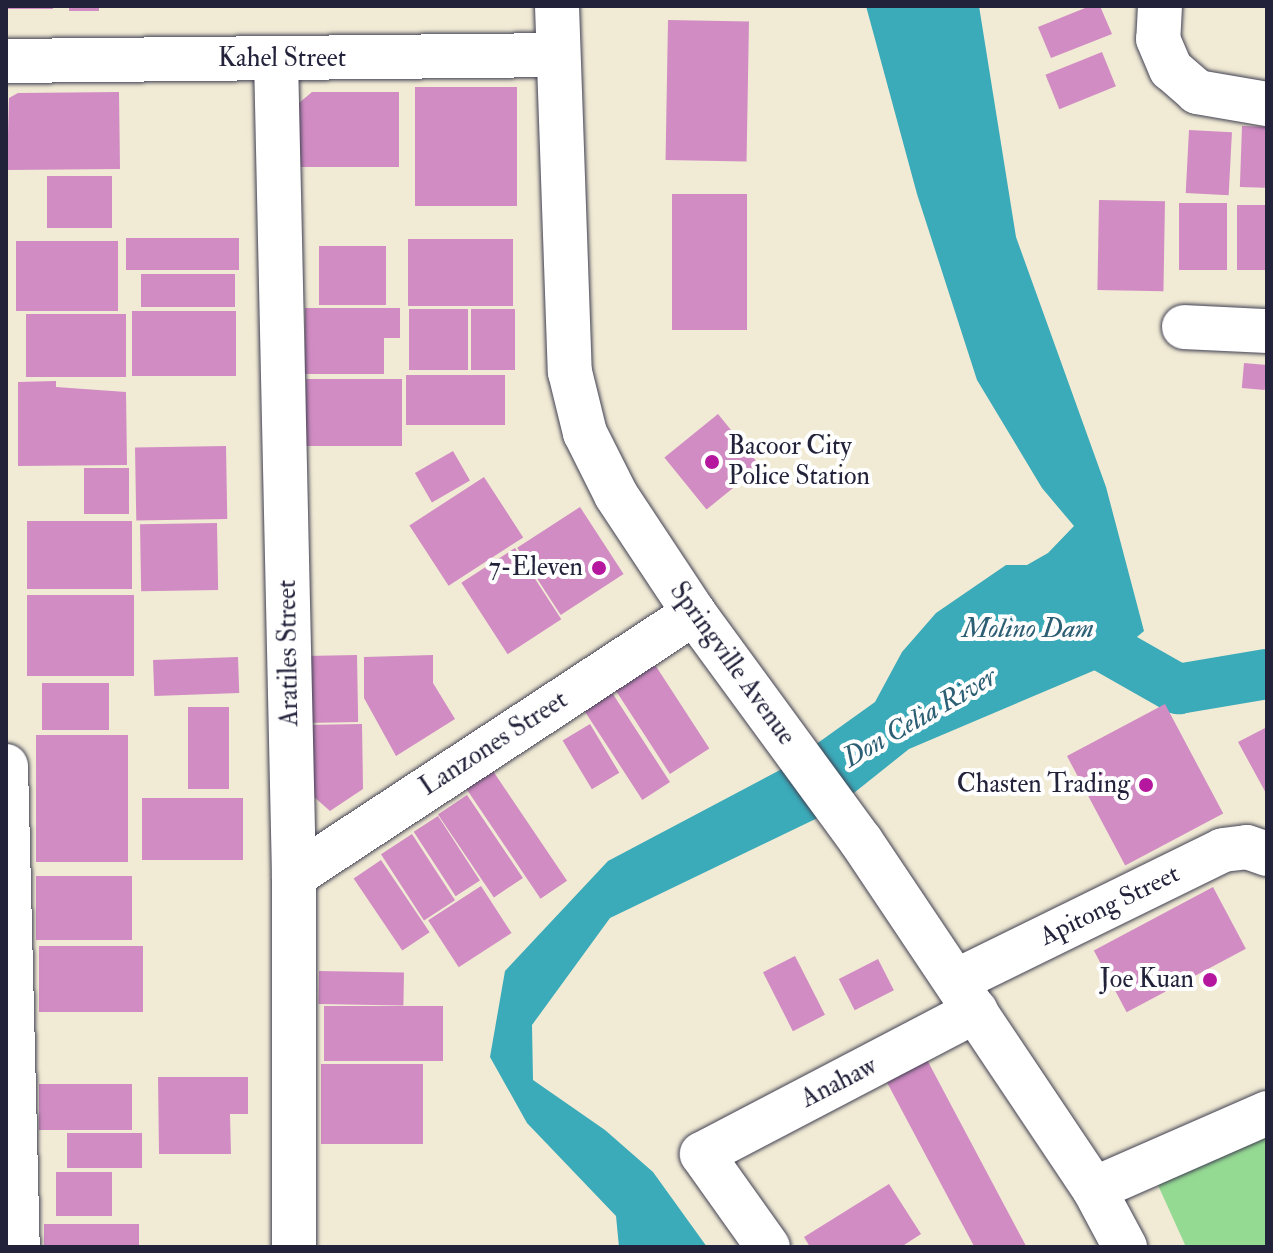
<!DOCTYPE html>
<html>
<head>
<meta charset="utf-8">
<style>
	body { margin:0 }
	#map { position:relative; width:1273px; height:1253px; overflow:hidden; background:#f1ebd5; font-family:"IM FELL Double Pica",serif }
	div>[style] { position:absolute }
	.green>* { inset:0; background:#95da93 }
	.water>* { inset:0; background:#3baab9 }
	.canal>* { height:50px; margin:-25px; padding:0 25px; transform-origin:25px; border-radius:25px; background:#3baab9 }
	.building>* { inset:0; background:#d18cc3; transform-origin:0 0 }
	.roads { filter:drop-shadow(0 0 2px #414052) drop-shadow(0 0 2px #414052) }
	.minor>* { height:44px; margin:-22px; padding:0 22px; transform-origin:22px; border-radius:22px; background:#fff }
	.tertiary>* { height:44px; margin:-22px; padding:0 22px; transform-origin:22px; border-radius:22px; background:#fff }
	.dots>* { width:22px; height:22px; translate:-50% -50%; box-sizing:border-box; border:4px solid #fff; border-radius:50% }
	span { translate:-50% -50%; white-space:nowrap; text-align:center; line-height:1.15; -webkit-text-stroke:8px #fff; paint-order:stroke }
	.street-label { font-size:26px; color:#22223b }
	.poi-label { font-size:26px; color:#22223b }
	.left { translate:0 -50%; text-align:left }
	.right { translate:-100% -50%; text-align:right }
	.water-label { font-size:28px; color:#2d5f74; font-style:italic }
	.frame { position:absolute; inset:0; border:8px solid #22223b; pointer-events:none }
</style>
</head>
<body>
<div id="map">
	<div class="green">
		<i style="clip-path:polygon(1267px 1129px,1267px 1247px,1186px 1247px,1157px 1183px)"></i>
	</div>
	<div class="water">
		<i style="clip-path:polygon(866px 6px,979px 6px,1016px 237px,1106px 487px,1144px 631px,1100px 668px,909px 749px,830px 812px,610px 918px,532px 1025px,533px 1080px,605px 1130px,653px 1172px,707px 1247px,619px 1247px,616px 1216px,527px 1123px,490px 1057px,505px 971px,608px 861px,780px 770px,875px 702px,902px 652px,936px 613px,1006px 565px,1027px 565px,1048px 553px,1074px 526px,1042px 488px,977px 380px,917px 194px)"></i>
	</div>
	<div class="canal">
		<i style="left:1074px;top:630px;width:120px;rotate:29.6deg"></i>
		<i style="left:1178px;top:689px;width:90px;rotate:-9.6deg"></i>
	</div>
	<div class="building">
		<i style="left:6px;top:6px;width:47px;height:3px"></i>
		<i style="left:69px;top:6px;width:30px;height:5px"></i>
		<i style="clip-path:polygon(1090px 6px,1100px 6px,1112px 34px,1051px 58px,1038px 27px)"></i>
		<i style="left:668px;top:20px;width:81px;height:140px;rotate:1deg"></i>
		<i style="left:1102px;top:52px;width:37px;height:61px;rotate:68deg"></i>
		<i style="left:415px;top:87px;width:102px;height:119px"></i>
		<i style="clip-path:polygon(119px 92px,120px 169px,7px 170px,9px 98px,18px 93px)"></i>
		<i style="clip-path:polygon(312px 92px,399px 92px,399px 167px,293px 167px,293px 108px)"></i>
		<i style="left:1242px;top:126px;width:25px;height:61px;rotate:2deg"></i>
		<i style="left:1189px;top:130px;width:43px;height:63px;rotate:3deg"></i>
		<i style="left:112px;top:176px;width:52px;height:65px;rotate:90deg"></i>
		<i style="left:672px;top:194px;width:75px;height:136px"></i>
		<i style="left:1099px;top:200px;width:66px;height:90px;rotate:1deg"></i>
		<i style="left:1179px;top:203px;width:48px;height:67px"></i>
		<i style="left:1237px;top:205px;width:30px;height:65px"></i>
		<i style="left:239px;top:238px;width:32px;height:113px;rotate:90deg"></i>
		<i style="left:408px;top:239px;width:105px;height:67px"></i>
		<i style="left:118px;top:241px;width:70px;height:102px;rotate:90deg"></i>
		<i style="left:319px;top:246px;width:67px;height:59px"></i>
		<i style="left:235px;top:274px;width:33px;height:94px;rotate:90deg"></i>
		<i style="clip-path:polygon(305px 308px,400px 308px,400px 338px,384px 338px,384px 374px,305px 374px)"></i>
		<i style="left:409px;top:309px;width:59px;height:61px"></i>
		<i style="left:471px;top:309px;width:44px;height:61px"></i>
		<i style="left:236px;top:311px;width:65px;height:104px;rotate:90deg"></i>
		<i style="left:126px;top:314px;width:63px;height:100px;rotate:90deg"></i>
		<i style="left:1244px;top:363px;width:23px;height:25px;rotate:5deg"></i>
		<i style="left:406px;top:375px;width:99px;height:50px"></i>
		<i style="left:306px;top:379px;width:96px;height:67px"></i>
		<i style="clip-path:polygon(56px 381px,56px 387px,126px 392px,127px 465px,18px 466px,18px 382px)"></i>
		<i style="left:718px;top:414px;width:67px;height:69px;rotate:51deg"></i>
		<i style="left:226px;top:446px;width:73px;height:91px;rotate:89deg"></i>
		<i style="left:453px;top:451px;width:34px;height:44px;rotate:60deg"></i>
		<i style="left:129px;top:468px;width:46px;height:45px;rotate:90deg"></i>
		<i style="left:484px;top:477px;width:72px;height:89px;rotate:57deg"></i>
		<i style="left:580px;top:507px;width:80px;height:75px;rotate:57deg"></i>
		<i style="left:132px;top:521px;width:68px;height:105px;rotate:90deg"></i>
		<i style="left:217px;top:523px;width:67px;height:77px;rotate:89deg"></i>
		<i style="left:515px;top:548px;width:85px;height:64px;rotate:57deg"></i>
		<i style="left:27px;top:595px;width:107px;height:81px"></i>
		<i style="left:357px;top:655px;width:67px;height:52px;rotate:89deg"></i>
		<i style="clip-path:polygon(433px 655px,433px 683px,455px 719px,396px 756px,364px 698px,364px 657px)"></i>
		<i style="left:238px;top:657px;width:36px;height:85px;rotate:88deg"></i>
		<i style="left:650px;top:657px;width:109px;height:47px;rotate:57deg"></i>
		<i style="left:42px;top:683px;width:67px;height:47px"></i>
		<i style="left:609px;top:688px;width:112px;height:33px;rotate:57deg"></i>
		<i style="left:1165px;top:704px;width:124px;height:111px;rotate:62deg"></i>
		<i style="left:188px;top:707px;width:41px;height:82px"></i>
		<i style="clip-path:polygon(362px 724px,363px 789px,330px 811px,305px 789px,304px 725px)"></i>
		<i style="left:590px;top:724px;width:57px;height:32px;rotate:59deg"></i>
		<i style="clip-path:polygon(1267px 727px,1267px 795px,1238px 742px)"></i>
		<i style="left:36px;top:735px;width:92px;height:127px"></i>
		<i style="left:491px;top:768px;width:136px;height:32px;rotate:56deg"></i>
		<i style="left:467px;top:795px;width:100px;height:35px;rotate:56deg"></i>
		<i style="left:243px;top:798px;width:62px;height:101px;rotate:90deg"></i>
		<i style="left:438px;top:816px;width:77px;height:29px;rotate:57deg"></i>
		<i style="left:412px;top:834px;width:79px;height:37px;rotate:57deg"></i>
		<i style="left:381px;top:860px;width:87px;height:33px;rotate:56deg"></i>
		<i style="left:36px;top:876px;width:96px;height:64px"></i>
		<i style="left:481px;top:886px;width:56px;height:63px;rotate:57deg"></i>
		<i style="left:1213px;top:887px;width:70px;height:135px;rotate:62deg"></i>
		<i style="left:39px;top:946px;width:104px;height:66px"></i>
		<i style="left:795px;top:956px;width:66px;height:36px;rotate:63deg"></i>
		<i style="left:878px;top:959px;width:35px;height:44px;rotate:63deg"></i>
		<i style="left:319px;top:971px;width:85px;height:33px;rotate:1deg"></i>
		<i style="left:324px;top:1006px;width:119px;height:55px"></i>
		<i style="left:925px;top:1056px;width:217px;height:46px;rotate:62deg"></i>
		<i style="left:321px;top:1064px;width:102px;height:80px"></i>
		<i style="clip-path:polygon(158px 1077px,248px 1077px,248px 1114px,230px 1114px,231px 1154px,159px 1154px)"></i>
		<i style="left:132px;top:1084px;width:46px;height:93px;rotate:90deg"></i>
		<i style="left:67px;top:1133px;width:75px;height:35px"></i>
		<i style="left:56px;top:1172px;width:56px;height:44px"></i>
		<i style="clip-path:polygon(889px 1184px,921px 1234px,901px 1247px,810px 1247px,804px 1237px)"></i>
		<i style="left:139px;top:1224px;width:23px;height:95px;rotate:90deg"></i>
	</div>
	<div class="roads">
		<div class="minor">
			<i style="left:1160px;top:6px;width:33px;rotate:93deg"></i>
			<i style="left:1158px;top:39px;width:33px;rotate:67deg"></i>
			<i style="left:1171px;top:69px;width:35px;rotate:41deg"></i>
			<i style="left:1197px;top:92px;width:71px;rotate:9.7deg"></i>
			<i style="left:276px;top:58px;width:818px;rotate:88.74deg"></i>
			<i style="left:294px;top:876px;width:371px;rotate:90deg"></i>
			<i style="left:6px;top:61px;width:551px;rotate:-0.62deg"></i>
			<i style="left:1184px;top:327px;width:83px;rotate:2.8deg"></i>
			<i style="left:6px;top:766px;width:481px;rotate:88.6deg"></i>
			<i style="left:294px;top:876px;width:479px;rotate:-33.3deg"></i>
			<i style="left:956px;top:981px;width:297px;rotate:-26.1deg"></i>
			<i style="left:1223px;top:850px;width:24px;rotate:-7deg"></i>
			<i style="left:1247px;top:847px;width:21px;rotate:19deg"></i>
			<i style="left:768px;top:1247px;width:114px;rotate:-125.4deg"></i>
			<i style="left:702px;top:1154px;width:309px;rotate:-27.6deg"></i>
		</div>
		<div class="tertiary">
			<i style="left:557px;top:6px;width:366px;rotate:88deg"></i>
			<i style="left:570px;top:372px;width:63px;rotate:76.2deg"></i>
			<i style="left:585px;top:433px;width:69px;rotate:63.4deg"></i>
			<i style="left:616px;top:495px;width:141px;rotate:56.5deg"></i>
			<i style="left:694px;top:613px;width:283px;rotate:53.8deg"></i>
			<i style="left:861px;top:841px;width:419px;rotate:56.2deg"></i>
			<i style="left:1094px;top:1189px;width:66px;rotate:61.9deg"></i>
			<i style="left:1094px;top:1189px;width:189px;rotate:-23.7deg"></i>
		</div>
	</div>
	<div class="dots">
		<i style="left:712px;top:462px;background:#b5179e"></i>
		<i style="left:599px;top:568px;background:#b5179e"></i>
		<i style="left:1146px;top:785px;background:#b5179e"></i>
		<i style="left:1210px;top:980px;background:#b5179e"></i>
	</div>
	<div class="street-label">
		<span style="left:282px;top:59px">Kahel Street</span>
		<span style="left:289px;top:653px;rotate:-91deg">Aratiles Street</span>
		<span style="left:732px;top:664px;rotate:54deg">Springville Avenue</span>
		<span style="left:494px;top:744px;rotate:-33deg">Lanzones Street</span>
		<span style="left:1110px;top:906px;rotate:-26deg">Apitong Street</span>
		<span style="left:839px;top:1083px;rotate:-27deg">Anahaw</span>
	</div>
	<div class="poi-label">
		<span class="left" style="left:728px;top:462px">Bacoor City<br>Police Station</span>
		<span class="right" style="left:583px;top:568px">7-Eleven</span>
		<span class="right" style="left:1130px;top:785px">Chasten Trading</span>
		<span class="right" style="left:1194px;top:980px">Joe Kuan</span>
	</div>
	<div class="water-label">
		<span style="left:1028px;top:629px">Molino Dam</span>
		<span style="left:920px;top:718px;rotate:-30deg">Don Celia River</span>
	</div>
	<div class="frame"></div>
</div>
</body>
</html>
